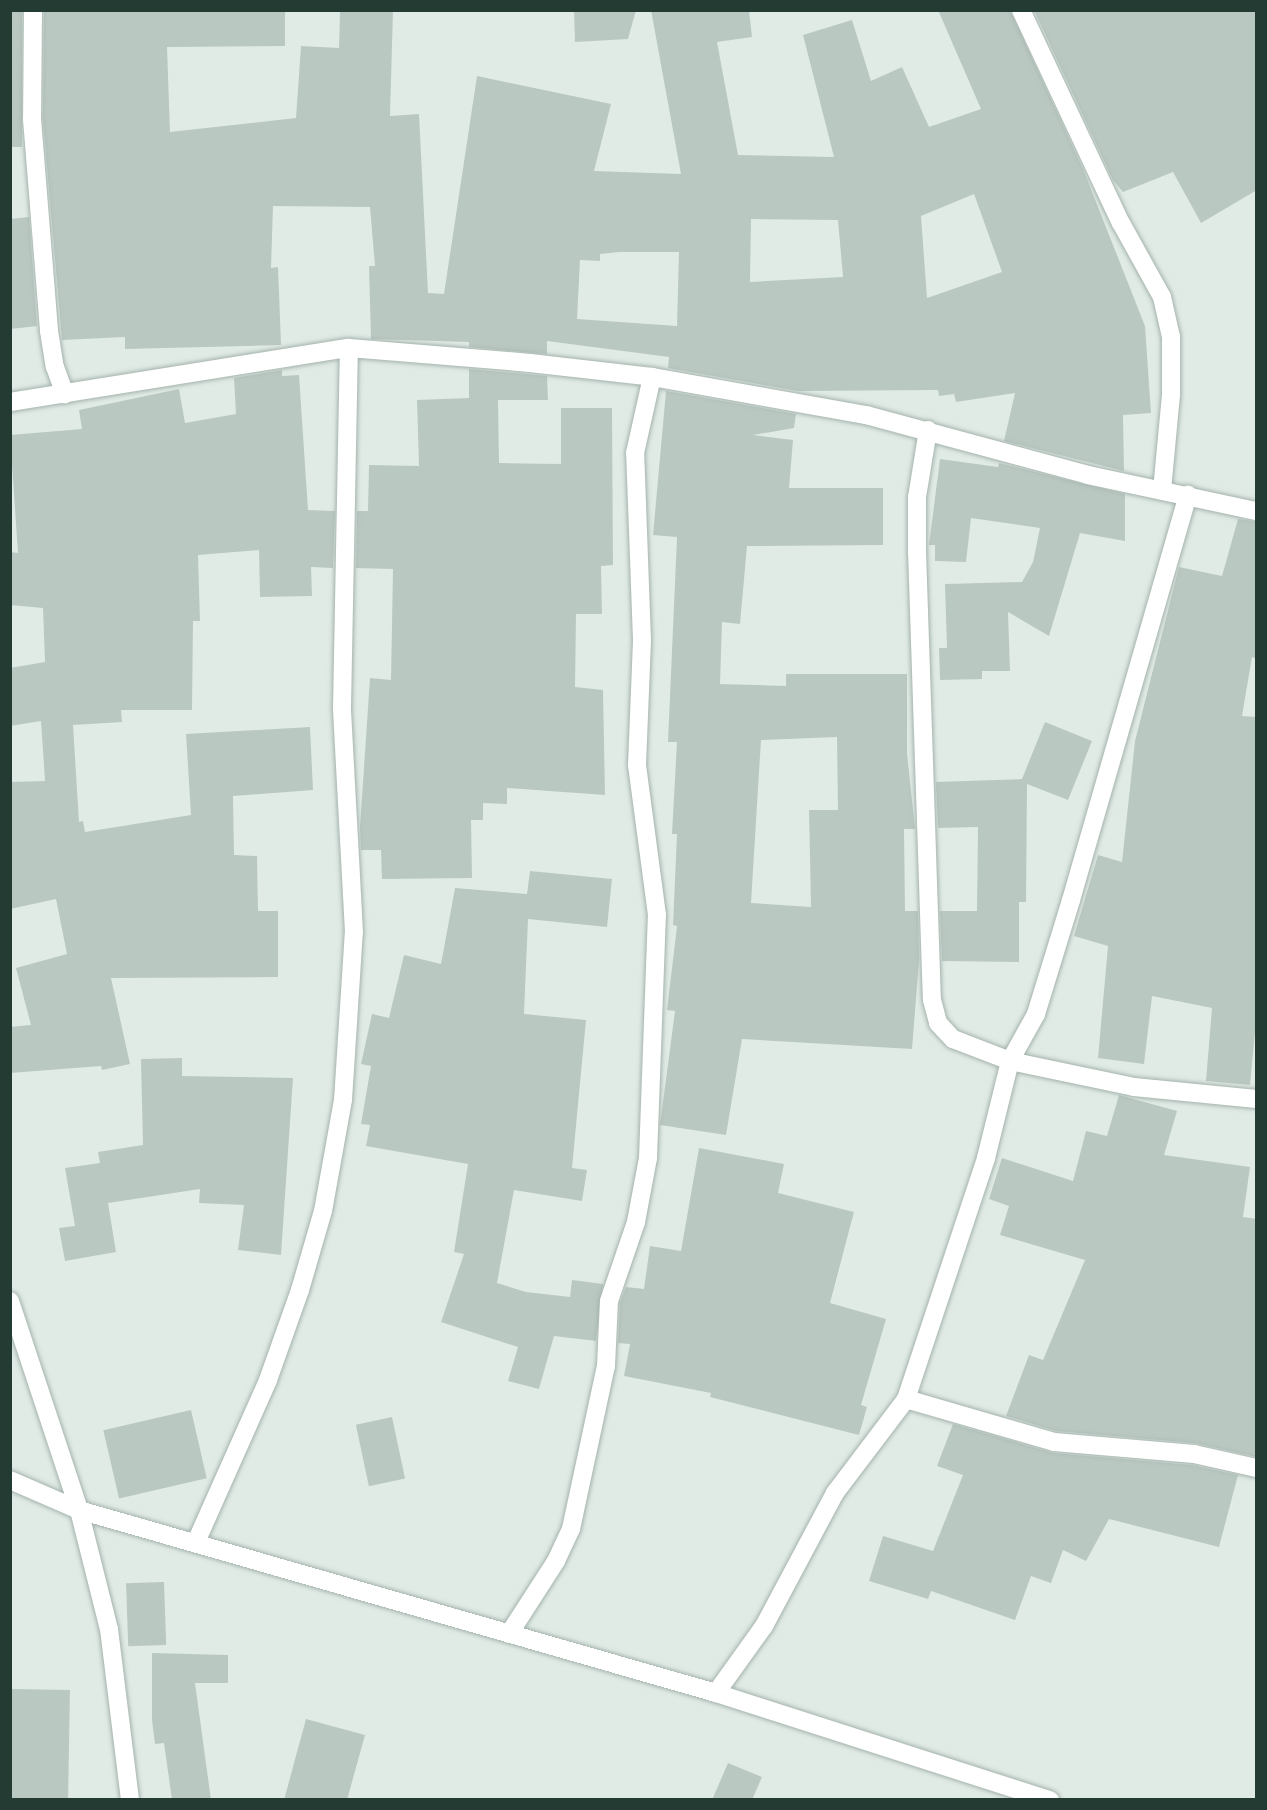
<!DOCTYPE html>
<html>
<head>
<meta charset="utf-8">
<style>
	body { margin:0 }
	#map { position:relative; width:1267px; height:1810px; overflow:hidden; background:#e1ebe6; font-family:"Source Sans 3",sans-serif }
	div>[style] { position:absolute }
	.building>* { inset:0; background:#bac8c2; transform-origin:0 0 }
	.roads { filter:drop-shadow(0 0 2px #a4b3ac) drop-shadow(0 0 2px #a4b3ac) }
	.street>* { height:18px; margin:-9px; padding:0 9px; transform-origin:9px; border-radius:9px; background:#fff }
	.secondary>* { height:18px; margin:-9px; padding:0 9px; transform-origin:9px; border-radius:9px; background:#fff }
	span { translate:-50% -50%; white-space:nowrap; text-align:center; line-height:1.15; -webkit-text-stroke:6px #f2f8f4; paint-order:stroke }
	.frame { position:absolute; inset:0; border:12px solid #233b32; pointer-events:none }
</style>
</head>
<body>
<div id="map">
	<div class="building">
		<i style="left:10px;top:10px;width:12px;height:137px"></i>
		<i style="clip-path:polygon(evenodd,44px 10px,285px 10px,285px 46px,167px 47px,170px 132px,296px 118px,301px 46px,339px 48px,340px 10px,393px 10px,390px 116px,419px 114px,428px 293px,444px 294px,477px 76px,611px 104px,594px 171px,681px 174px,651px 10px,749px 10px,752px 37px,717px 42px,738px 155px,834px 157px,803px 35px,852px 20px,871px 81px,902px 67px,929px 127px,981px 109px,938px 10px,1010px 10px,1083px 169px,1145px 326px,1151px 413px,1123px 415px,1124px 471px,1004px 441px,1015px 393px,956px 402px,954px 394px,939px 396px,938px 390px,798px 391px,668px 368px,669px 357px,547px 341px,547px 354px,469px 347px,469px 342px,371px 339px,369px 266px,375px 266px,370px 207px,273px 206px,271px 268px,278px 267px,281px 345px,125px 349px,125px 337px,62px 340px,43px 119px,44px 10px,974px 194px,1002px 272px,927px 298px,921px 216px,974px 194px,44px 10px,751px 219px,838px 220px,843px 277px,750px 282px,751px 219px,44px 10px,620px 252px,679px 252px,677px 326px,577px 319px,580px 260px,600px 261px,600px 254px,620px 252px)"></i>
		<i style="clip-path:polygon(574px 10px,636px 10px,628px 39px,575px 42px)"></i>
		<i style="clip-path:polygon(1034px 10px,1257px 10px,1257px 190px,1201px 223px,1173px 172px,1123px 192px,1113px 180px)"></i>
		<i style="clip-path:polygon(29px 217px,37px 326px,10px 329px,10px 219px)"></i>
		<i style="clip-path:polygon(469px 369px,547px 376px,548px 400px,498px 400px,499px 463px,561px 464px,561px 408px,612px 408px,613px 565px,601px 566px,602px 614px,576px 614px,575px 687px,603px 690px,605px 795px,507px 788px,507px 804px,483px 803px,483px 820px,471px 820px,472px 878px,382px 879px,381px 850px,361px 850px,360px 827px,370px 678px,391px 680px,393px 569px,356px 568px,357px 511px,368px 511px,369px 465px,419px 466px,417px 400px,469px 398px)"></i>
		<i style="clip-path:polygon(282px 370px,282px 376px,299px 375px,308px 510px,335px 511px,333px 568px,311px 567px,312px 596px,260px 597px,259px 550px,198px 555px,200px 621px,193px 621px,192px 710px,121px 710px,122px 722px,73px 725px,79px 822px,83px 821px,85px 832px,191px 815px,186px 734px,310px 727px,313px 790px,233px 796px,234px 855px,257px 856px,258px 911px,278px 911px,278px 977px,111px 978px,130px 1064px,102px 1070px,101px 1066px,10px 1073px,10px 1027px,31px 1025px,16px 968px,67px 954px,56px 899px,10px 909px,10px 782px,45px 781px,41px 721px,10px 726px,10px 668px,45px 662px,43px 608px,10px 605px,10px 552px,18px 553px,10px 435px,82px 429px,79px 410px,179px 389px,185px 423px,236px 414px,234px 378px)"></i>
		<i style="clip-path:polygon(evenodd,666px 391px,796px 414px,794px 428px,753px 435px,793px 440px,789px 488px,883px 488px,883px 545px,747px 546px,740px 624px,722px 622px,720px 684px,786px 686px,786px 674px,907px 674px,907px 753px,915px 829px,904px 829px,905px 911px,918px 911px,919px 961px,912px 1049px,742px 1039px,726px 1135px,660px 1125px,675px 1011px,667px 1010px,677px 926px,673px 925px,677px 834px,672px 834px,677px 742px,668px 742px,677px 537px,653px 535px,666px 391px,837px 737px,838px 810px,809px 810px,811px 907px,751px 903px,761px 740px,837px 737px)"></i>
		<i style="clip-path:polygon(940px 459px,998px 467px,999px 463px,1125px 494px,1125px 541px,1080px 533px,1049px 636px,1008px 612px,1010px 671px,982px 671px,982px 679px,940px 680px,939px 648px,947px 648px,945px 584px,1022px 582px,1033px 562px,1040px 528px,971px 518px,966px 562px,935px 561px,935px 545px,929px 545px)"></i>
		<i style="clip-path:polygon(1238px 519px,1257px 522px,1257px 659px,1252px 657px,1242px 716px,1257px 717px,1257px 1011px,1250px 1085px,1206px 1081px,1212px 1008px,1152px 996px,1144px 1064px,1098px 1058px,1108px 946px,1074px 936px,1098px 855px,1122px 862px,1135px 741px,1179px 567px,1222px 576px)"></i>
		<i style="clip-path:polygon(1045px 722px,1092px 741px,1068px 800px,1027px 784px,1026px 902px,1019px 902px,1019px 962px,942px 961px,940px 911px,977px 911px,978px 827px,938px 828px,936px 782px,1022px 779px)"></i>
		<i style="clip-path:polygon(530px 871px,612px 879px,607px 927px,528px 919px,524px 1014px,586px 1020px,572px 1168px,587px 1170px,582px 1201px,514px 1190px,497px 1283px,526px 1292px,570px 1297px,572px 1280px,603px 1284px,596px 1341px,554px 1336px,539px 1389px,508px 1381px,518px 1347px,441px 1322px,464px 1254px,454px 1252px,468px 1164px,366px 1146px,370px 1125px,361px 1124px,371px 1066px,361px 1064px,372px 1014px,389px 1018px,404px 955px,441px 964px,455px 888px,527px 894px)"></i>
		<i style="clip-path:polygon(182px 1058px,182px 1076px,293px 1078px,281px 1255px,238px 1250px,244px 1205px,199px 1203px,200px 1189px,108px 1203px,116px 1252px,65px 1261px,59px 1228px,75px 1226px,65px 1168px,100px 1163px,98px 1152px,143px 1145px,141px 1059px)"></i>
		<i style="clip-path:polygon(1119px 1095px,1177px 1111px,1164px 1155px,1250px 1167px,1243px 1217px,1257px 1219px,1257px 1457px,1195px 1443px,1056px 1431px,1006px 1416px,1029px 1355px,1043px 1360px,1085px 1260px,1000px 1235px,1009px 1206px,989px 1199px,1002px 1158px,1073px 1181px,1086px 1131px,1107px 1136px)"></i>
		<i style="clip-path:polygon(699px 1148px,784px 1164px,778px 1193px,854px 1212px,830px 1303px,886px 1319px,861px 1405px,867px 1407px,859px 1435px,710px 1397px,711px 1393px,624px 1376px,630px 1344px,618px 1343px,620px 1303px,626px 1287px,644px 1289px,650px 1246px,681px 1251px)"></i>
		<i style="left:191px;top:1410px;width:70px;height:90px;rotate:77deg"></i>
		<i style="left:392px;top:1417px;width:63px;height:37px;rotate:78deg"></i>
		<i style="clip-path:polygon(953px 1424px,1053px 1453px,1192px 1465px,1238px 1475px,1219px 1547px,1109px 1519px,1086px 1561px,1063px 1550px,1051px 1583px,1031px 1576px,1015px 1620px,931px 1591px,928px 1599px,869px 1581px,883px 1536px,933px 1551px,963px 1475px,937px 1466px)"></i>
		<i style="left:164px;top:1582px;width:63px;height:38px;rotate:88deg"></i>
		<i style="clip-path:polygon(152px 1653px,228px 1655px,228px 1683px,195px 1683px,211px 1800px,172px 1800px,164px 1743px,155px 1744px,152px 1720px)"></i>
		<i style="left:10px;top:1689px;width:60px;height:111px;rotate:1deg"></i>
		<i style="clip-path:polygon(306px 1719px,365px 1735px,347px 1800px,284px 1800px)"></i>
		<i style="clip-path:polygon(728px 1763px,762px 1777px,752px 1800px,712px 1800px)"></i>
	</div>
	<div class="roads">
		<div class="street">
			<i style="left:33px;top:10px;width:109px;rotate:90.5deg"></i>
			<i style="left:32px;top:119px;width:213px;rotate:85.4deg"></i>
			<i style="left:49px;top:331px;width:36px;rotate:81deg"></i>
			<i style="left:55px;top:367px;width:29px;rotate:70deg"></i>
			<i style="left:1021px;top:10px;width:235px;rotate:64.9deg"></i>
			<i style="left:1121px;top:223px;width:85px;rotate:61deg"></i>
			<i style="left:1162px;top:297px;width:41px;rotate:77.3deg"></i>
			<i style="left:1171px;top:337px;width:58px;rotate:90deg"></i>
			<i style="left:1171px;top:395px;width:95px;rotate:95.4deg"></i>
			<i style="left:10px;top:402px;width:343px;rotate:-9.1deg"></i>
			<i style="left:349px;top:348px;width:182px;rotate:4.7deg"></i>
			<i style="left:530px;top:363px;width:123px;rotate:6.5deg"></i>
			<i style="left:652px;top:377px;width:217px;rotate:10.1deg"></i>
			<i style="left:866px;top:415px;width:230px;rotate:15.1deg"></i>
			<i style="left:1088px;top:475px;width:172px;rotate:12.1deg"></i>
			<i style="left:928px;top:430px;width:68px;rotate:99.3deg"></i>
			<i style="left:917px;top:497px;width:54px;rotate:90deg"></i>
			<i style="left:917px;top:551px;width:449px;rotate:88.1deg"></i>
			<i style="left:932px;top:1000px;width:24px;rotate:75deg"></i>
			<i style="left:938px;top:1023px;width:22px;rotate:47deg"></i>
			<i style="left:953px;top:1039px;width:61px;rotate:21.1deg"></i>
			<i style="left:1010px;top:1061px;width:127px;rotate:11.8deg"></i>
			<i style="left:1134px;top:1087px;width:123px;rotate:5.6deg"></i>
			<i style="left:10px;top:1301px;width:220px;rotate:71.7deg"></i>
			<i style="left:79px;top:1510px;width:123px;rotate:75.9deg"></i>
			<i style="left:109px;top:1629px;width:172px;rotate:83deg"></i>
			<i style="left:906px;top:1399px;width:154px;rotate:16.2deg"></i>
			<i style="left:1054px;top:1442px;width:141px;rotate:4.9deg"></i>
			<i style="left:1194px;top:1454px;width:64px;rotate:12.7deg"></i>
			<i style="left:196px;top:1542px;width:177px;rotate:-66deg"></i>
			<i style="left:268px;top:1380px;width:96px;rotate:-70.4deg"></i>
			<i style="left:300px;top:1290px;width:82px;rotate:-73.8deg"></i>
			<i style="left:323px;top:1211px;width:113px;rotate:-79.8deg"></i>
			<i style="left:343px;top:1100px;width:168px;rotate:-86.3deg"></i>
			<i style="left:354px;top:932px;width:224px;rotate:-93.1deg"></i>
			<i style="left:342px;top:708px;width:360px;rotate:-88.9deg"></i>
			<i style="left:509px;top:1634px;width:87px;rotate:-57.2deg"></i>
			<i style="left:556px;top:1561px;width:35px;rotate:-65deg"></i>
			<i style="left:571px;top:1529px;width:167px;rotate:-77.9deg"></i>
			<i style="left:606px;top:1366px;width:65px;rotate:-87.4deg"></i>
			<i style="left:609px;top:1301px;width:83px;rotate:-71.1deg"></i>
			<i style="left:636px;top:1222px;width:65px;rotate:-79.4deg"></i>
			<i style="left:648px;top:1158px;width:243px;rotate:-87.9deg"></i>
			<i style="left:657px;top:915px;width:151px;rotate:-97.6deg"></i>
			<i style="left:637px;top:765px;width:125px;rotate:-87.7deg"></i>
			<i style="left:642px;top:640px;width:187px;rotate:-92.1deg"></i>
			<i style="left:635px;top:453px;width:78px;rotate:-77.4deg"></i>
			<i style="left:716px;top:1693px;width:82px;rotate:-54.4deg"></i>
			<i style="left:764px;top:1626px;width:151px;rotate:-61.9deg"></i>
			<i style="left:835px;top:1493px;width:118px;rotate:-52.9deg"></i>
			<i style="left:906px;top:1399px;width:254px;rotate:-71.6deg"></i>
			<i style="left:986px;top:1158px;width:100px;rotate:-76.1deg"></i>
			<i style="left:1010px;top:1061px;width:54px;rotate:-61deg"></i>
			<i style="left:1036px;top:1014px;width:119px;rotate:-72.9deg"></i>
			<i style="left:1071px;top:900px;width:422px;rotate:-73.9deg"></i>
		</div>
		<div class="secondary">
			<i style="left:10px;top:1480px;width:75px;rotate:23.5deg"></i>
			<i style="left:79px;top:1510px;width:663px;rotate:16.03deg"></i>
			<i style="left:716px;top:1693px;width:351px;rotate:17.8deg"></i>
		</div>
	</div>
	<div class="frame"></div>
</div>
</body>
</html>
